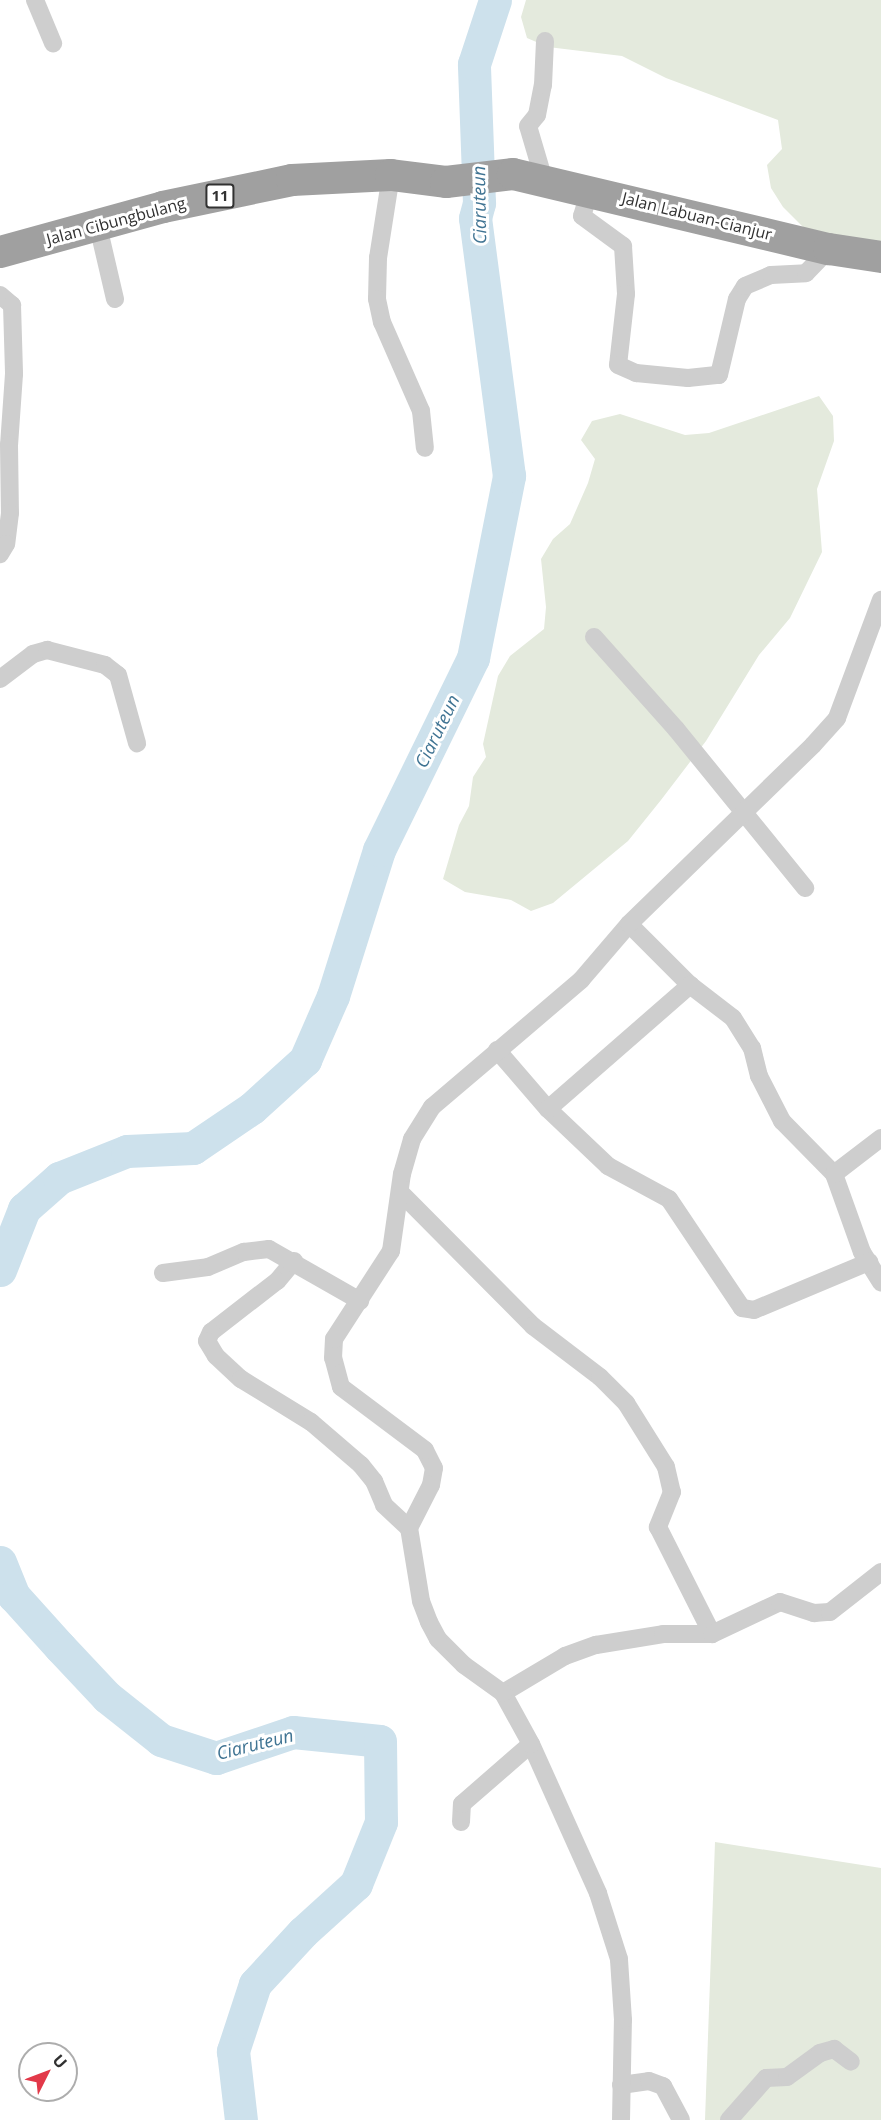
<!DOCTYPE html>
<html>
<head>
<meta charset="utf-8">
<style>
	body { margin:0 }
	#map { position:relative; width:881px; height:2120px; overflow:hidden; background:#fff; font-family:"Open Sans",sans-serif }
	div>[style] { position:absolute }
	.green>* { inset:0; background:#e4eadd }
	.river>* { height:33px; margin:-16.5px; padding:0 16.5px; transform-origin:16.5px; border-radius:16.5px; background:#cde1ec }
	.minor>* { height:18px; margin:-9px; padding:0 9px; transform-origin:9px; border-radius:9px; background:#cecece }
	.trunk>* { height:32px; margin:-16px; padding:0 16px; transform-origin:16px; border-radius:16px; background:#a0a0a0 }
	span { translate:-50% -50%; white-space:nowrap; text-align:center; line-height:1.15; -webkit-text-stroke:6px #fff; paint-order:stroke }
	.shield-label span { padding:2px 4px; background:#fff; border:2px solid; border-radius:4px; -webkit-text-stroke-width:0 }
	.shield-label { font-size:15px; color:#313131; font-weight:700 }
	.street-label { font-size:16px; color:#313131 }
	.water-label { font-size:18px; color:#407493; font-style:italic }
	.north { position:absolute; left:18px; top:2042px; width:60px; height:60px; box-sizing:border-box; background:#fff; border:2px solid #adadad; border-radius:50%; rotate:48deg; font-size:16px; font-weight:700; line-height:24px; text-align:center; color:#313131 }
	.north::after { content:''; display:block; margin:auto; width:21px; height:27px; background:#e23949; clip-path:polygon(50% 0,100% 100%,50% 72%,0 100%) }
</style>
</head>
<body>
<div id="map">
	<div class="green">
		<i style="clip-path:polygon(526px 0,881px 0,881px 245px,815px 239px,783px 207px,771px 188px,767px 165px,782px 149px,778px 120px,666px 78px,622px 56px,548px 47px,527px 38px,521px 17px)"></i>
		<i style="clip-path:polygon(819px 396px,833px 416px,834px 441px,817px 489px,822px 552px,790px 618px,759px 655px,706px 741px,661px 800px,628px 841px,553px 903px,531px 911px,511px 900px,465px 892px,443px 879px,459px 825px,469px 806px,473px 777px,486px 757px,483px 744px,498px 676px,510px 656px,544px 629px,546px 607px,541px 559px,553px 539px,570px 524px,588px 483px,595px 459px,581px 440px,592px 421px,620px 414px,685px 435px,709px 433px)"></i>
		<i style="clip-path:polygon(715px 1842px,881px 1868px,881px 2120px,705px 2120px)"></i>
	</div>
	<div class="river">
		<i style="left:0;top:1270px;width:66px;rotate:-68.5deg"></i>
		<i style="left:24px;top:1209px;width:47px;rotate:-41.5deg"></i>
		<i style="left:59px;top:1178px;width:73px;rotate:-21.7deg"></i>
		<i style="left:127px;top:1151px;width:66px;rotate:-2.6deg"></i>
		<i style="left:193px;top:1148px;width:71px;rotate:-34.1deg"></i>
		<i style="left:252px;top:1108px;width:72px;rotate:-42.2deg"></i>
		<i style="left:305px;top:1060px;width:70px;rotate:-66.4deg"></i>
		<i style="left:333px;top:996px;width:153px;rotate:-72.5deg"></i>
		<i style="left:379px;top:850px;width:214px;rotate:-63.9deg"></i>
		<i style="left:473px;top:658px;width:186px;rotate:-78.8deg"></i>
		<i style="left:509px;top:476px;width:260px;rotate:-97.5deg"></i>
		<i style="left:475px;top:218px;width:16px;rotate:-75deg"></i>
		<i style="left:479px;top:203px;width:139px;rotate:-92.1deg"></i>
		<i style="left:474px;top:64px;width:67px;rotate:-71.8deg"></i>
		<i style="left:0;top:1562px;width:37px;rotate:68deg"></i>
		<i style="left:14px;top:1596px;width:69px;rotate:48deg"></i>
		<i style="left:60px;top:1647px;width:69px;rotate:46.8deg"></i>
		<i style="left:107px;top:1697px;width:69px;rotate:38.5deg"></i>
		<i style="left:161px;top:1740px;width:58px;rotate:18.1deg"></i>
		<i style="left:216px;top:1758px;width:81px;rotate:-18.7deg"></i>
		<i style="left:293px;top:1732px;width:87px;rotate:5.9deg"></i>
		<i style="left:380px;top:1741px;width:81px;rotate:89.3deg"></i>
		<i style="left:381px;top:1822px;width:67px;rotate:112deg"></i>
		<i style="left:356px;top:1884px;width:72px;rotate:137.8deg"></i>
		<i style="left:303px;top:1932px;width:71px;rotate:132.7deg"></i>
		<i style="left:255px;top:1984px;width:71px;rotate:108.2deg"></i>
		<i style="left:233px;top:2051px;width:69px;rotate:83.4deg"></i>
	</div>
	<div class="minor">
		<i style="left:35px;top:0;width:47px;rotate:67.3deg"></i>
		<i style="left:391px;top:175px;width:84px;rotate:98.9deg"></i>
		<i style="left:378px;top:258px;width:41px;rotate:91.4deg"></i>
		<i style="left:377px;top:299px;width:24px;rotate:78deg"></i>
		<i style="left:382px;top:322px;width:97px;rotate:66.3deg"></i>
		<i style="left:421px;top:411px;width:37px;rotate:84deg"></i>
		<i style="left:544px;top:180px;width:56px;rotate:-106.5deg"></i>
		<i style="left:528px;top:126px;width:14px;rotate:-51deg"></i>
		<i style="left:537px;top:115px;width:31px;rotate:-79deg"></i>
		<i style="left:543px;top:85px;width:44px;rotate:-87.4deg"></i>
		<i style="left:590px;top:190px;width:27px;rotate:107deg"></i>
		<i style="left:582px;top:216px;width:51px;rotate:36.2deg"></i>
		<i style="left:623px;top:246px;width:48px;rotate:86.4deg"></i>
		<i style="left:626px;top:294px;width:71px;rotate:96.4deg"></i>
		<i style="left:618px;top:365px;width:20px;rotate:24deg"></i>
		<i style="left:636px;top:373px;width:52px;rotate:5.5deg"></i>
		<i style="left:688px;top:378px;width:31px;rotate:-6deg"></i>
		<i style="left:719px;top:375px;width:78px;rotate:-76.7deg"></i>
		<i style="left:737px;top:299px;width:15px;rotate:-58deg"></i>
		<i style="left:745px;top:286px;width:28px;rotate:-23deg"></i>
		<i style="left:771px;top:275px;width:35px;rotate:-3deg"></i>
		<i style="left:806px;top:273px;width:33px;rotate:-46deg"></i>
		<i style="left:98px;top:226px;width:75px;rotate:76.9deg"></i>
		<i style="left:0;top:295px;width:16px;rotate:40deg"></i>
		<i style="left:12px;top:305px;width:69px;rotate:88.3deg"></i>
		<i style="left:14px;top:374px;width:71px;rotate:94deg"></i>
		<i style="left:9px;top:445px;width:68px;rotate:89.2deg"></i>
		<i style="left:10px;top:513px;width:31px;rotate:97deg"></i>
		<i style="left:6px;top:544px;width:12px;rotate:121deg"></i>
		<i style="left:594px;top:637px;width:123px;rotate:48.3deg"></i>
		<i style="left:676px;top:729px;width:205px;rotate:50.9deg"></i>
		<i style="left:0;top:679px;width:41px;rotate:-37.1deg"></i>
		<i style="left:33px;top:654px;width:15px;rotate:-16deg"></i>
		<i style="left:47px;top:650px;width:60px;rotate:14.5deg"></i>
		<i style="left:105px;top:665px;width:16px;rotate:38deg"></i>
		<i style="left:118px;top:675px;width:71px;rotate:74.4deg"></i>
		<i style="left:629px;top:924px;width:86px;rotate:45deg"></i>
		<i style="left:690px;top:985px;width:54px;rotate:37.5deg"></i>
		<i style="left:733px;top:1018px;width:36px;rotate:58deg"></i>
		<i style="left:752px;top:1048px;width:29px;rotate:76deg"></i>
		<i style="left:759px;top:1076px;width:51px;rotate:62.9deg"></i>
		<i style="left:782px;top:1121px;width:74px;rotate:45.5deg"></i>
		<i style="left:834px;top:1174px;width:83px;rotate:70.3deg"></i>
		<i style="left:862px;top:1252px;width:36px;rotate:58deg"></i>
		<i style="left:497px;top:1050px;width:78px;rotate:49.2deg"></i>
		<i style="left:548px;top:1109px;width:83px;rotate:43.5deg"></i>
		<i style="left:608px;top:1166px;width:69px;rotate:28.4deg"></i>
		<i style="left:669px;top:1199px;width:131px;rotate:56.2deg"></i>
		<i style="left:742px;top:1308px;width:12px;rotate:9deg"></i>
		<i style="left:754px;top:1310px;width:125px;rotate:-22.7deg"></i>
		<i style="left:548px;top:1109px;width:189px;rotate:-41.1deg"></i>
		<i style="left:834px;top:1174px;width:59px;rotate:-37.5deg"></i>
		<i style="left:400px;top:1192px;width:189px;rotate:45.2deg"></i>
		<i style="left:533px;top:1326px;width:84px;rotate:37.3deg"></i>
		<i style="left:600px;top:1377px;width:37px;rotate:45deg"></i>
		<i style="left:626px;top:1403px;width:75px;rotate:58deg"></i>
		<i style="left:666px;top:1467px;width:26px;rotate:77deg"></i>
		<i style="left:672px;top:1492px;width:38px;rotate:112deg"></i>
		<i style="left:658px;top:1527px;width:120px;rotate:63.2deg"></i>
		<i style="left:294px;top:1261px;width:26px;rotate:130deg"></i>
		<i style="left:277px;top:1281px;width:83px;rotate:142.3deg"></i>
		<i style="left:211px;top:1332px;width:10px;rotate:114deg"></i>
		<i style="left:207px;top:1341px;width:17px;rotate:59deg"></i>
		<i style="left:216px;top:1356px;width:34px;rotate:43deg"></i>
		<i style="left:241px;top:1379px;width:82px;rotate:31.6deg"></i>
		<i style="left:311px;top:1422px;width:66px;rotate:40.7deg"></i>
		<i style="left:361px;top:1465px;width:21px;rotate:51deg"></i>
		<i style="left:374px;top:1481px;width:26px;rotate:67deg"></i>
		<i style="left:384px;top:1505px;width:34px;rotate:43deg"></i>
		<i style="left:163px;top:1273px;width:45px;rotate:-7.6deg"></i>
		<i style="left:208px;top:1267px;width:39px;rotate:-23deg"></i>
		<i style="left:244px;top:1252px;width:25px;rotate:-7deg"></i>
		<i style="left:269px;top:1249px;width:105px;rotate:29.7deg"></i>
		<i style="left:503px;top:1693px;width:72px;rotate:-30.8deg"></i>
		<i style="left:565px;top:1656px;width:33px;rotate:-20deg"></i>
		<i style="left:596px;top:1645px;width:68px;rotate:-9.3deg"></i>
		<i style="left:663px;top:1634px;width:49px"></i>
		<i style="left:712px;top:1634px;width:75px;rotate:-25.2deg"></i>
		<i style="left:780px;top:1602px;width:36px;rotate:18deg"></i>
		<i style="left:814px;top:1613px;width:16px;rotate:-4deg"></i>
		<i style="left:830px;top:1612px;width:65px;rotate:-38.1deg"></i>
		<i style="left:461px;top:1822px;width:18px;rotate:-87deg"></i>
		<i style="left:462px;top:1804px;width:91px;rotate:-41deg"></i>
		<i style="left:621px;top:2085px;width:28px;rotate:-8deg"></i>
		<i style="left:649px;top:2081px;width:15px;rotate:20deg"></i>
		<i style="left:663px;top:2086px;width:38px;rotate:62deg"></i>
		<i style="left:621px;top:2120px;width:100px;rotate:-88.9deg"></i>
		<i style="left:623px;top:2020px;width:61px;rotate:-93.8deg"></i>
		<i style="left:619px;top:1959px;width:69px;rotate:-107.7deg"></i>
		<i style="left:598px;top:1893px;width:163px;rotate:-114.2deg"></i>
		<i style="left:531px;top:1744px;width:58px;rotate:-118.8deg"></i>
		<i style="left:503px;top:1693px;width:48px;rotate:-144.3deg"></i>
		<i style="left:464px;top:1665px;width:37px;rotate:-135deg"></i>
		<i style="left:438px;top:1639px;width:19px;rotate:-118deg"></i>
		<i style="left:429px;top:1622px;width:22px;rotate:-111deg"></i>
		<i style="left:421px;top:1601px;width:74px;rotate:-99.3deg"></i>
		<i style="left:409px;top:1528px;width:48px;rotate:-62.9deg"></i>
		<i style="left:431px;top:1485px;width:17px;rotate:-80deg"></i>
		<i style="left:434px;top:1468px;width:20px;rotate:-117deg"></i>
		<i style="left:425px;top:1450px;width:105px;rotate:-143.1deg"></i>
		<i style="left:341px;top:1387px;width:30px;rotate:-105deg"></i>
		<i style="left:333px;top:1358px;width:19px;rotate:-87deg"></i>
		<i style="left:334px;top:1339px;width:105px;rotate:-57.1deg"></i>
		<i style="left:391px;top:1251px;width:78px;rotate:-81.9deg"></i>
		<i style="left:402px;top:1174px;width:36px;rotate:-74deg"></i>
		<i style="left:412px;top:1139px;width:38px;rotate:-58deg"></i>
		<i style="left:432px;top:1107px;width:196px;rotate:-40.4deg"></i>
		<i style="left:581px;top:980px;width:74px;rotate:-49.4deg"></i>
		<i style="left:629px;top:924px;width:257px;rotate:-44.2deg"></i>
		<i style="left:813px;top:745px;width:36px;rotate:-48deg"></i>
		<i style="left:837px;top:718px;width:126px;rotate:-69.6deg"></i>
		<i style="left:729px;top:2120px;width:56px;rotate:-48.6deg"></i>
		<i style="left:766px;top:2078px;width:21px;rotate:-3deg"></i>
		<i style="left:787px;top:2077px;width:41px;rotate:-36deg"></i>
		<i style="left:820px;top:2053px;width:15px;rotate:-16deg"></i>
		<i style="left:834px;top:2049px;width:21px;rotate:37deg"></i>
	</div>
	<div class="trunk">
		<i style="left:0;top:252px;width:169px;rotate:-15.4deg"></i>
		<i style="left:163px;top:207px;width:132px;rotate:-11.8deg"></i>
		<i style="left:292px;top:180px;width:99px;rotate:-2.9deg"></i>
		<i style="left:391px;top:175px;width:55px;rotate:7.3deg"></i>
		<i style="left:446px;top:182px;width:67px;rotate:-6.8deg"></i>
		<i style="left:513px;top:174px;width:325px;rotate:13.4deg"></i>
		<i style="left:829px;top:249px;width:53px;rotate:8.7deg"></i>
	</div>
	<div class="shield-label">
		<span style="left:220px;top:196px">11</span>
	</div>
	<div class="street-label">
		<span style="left:697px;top:216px;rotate:14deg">Jalan Labuan-Cianjur</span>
		<span style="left:116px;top:221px;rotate:-15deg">Jalan Cibungbulang</span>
	</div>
	<div class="water-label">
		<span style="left:479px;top:205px;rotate:-91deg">Ciaruteun</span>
		<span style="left:437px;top:731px;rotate:-64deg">Ciaruteun</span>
		<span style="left:255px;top:1744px;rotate:-14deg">Ciaruteun</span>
	</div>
	<div class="north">U</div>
</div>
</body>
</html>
